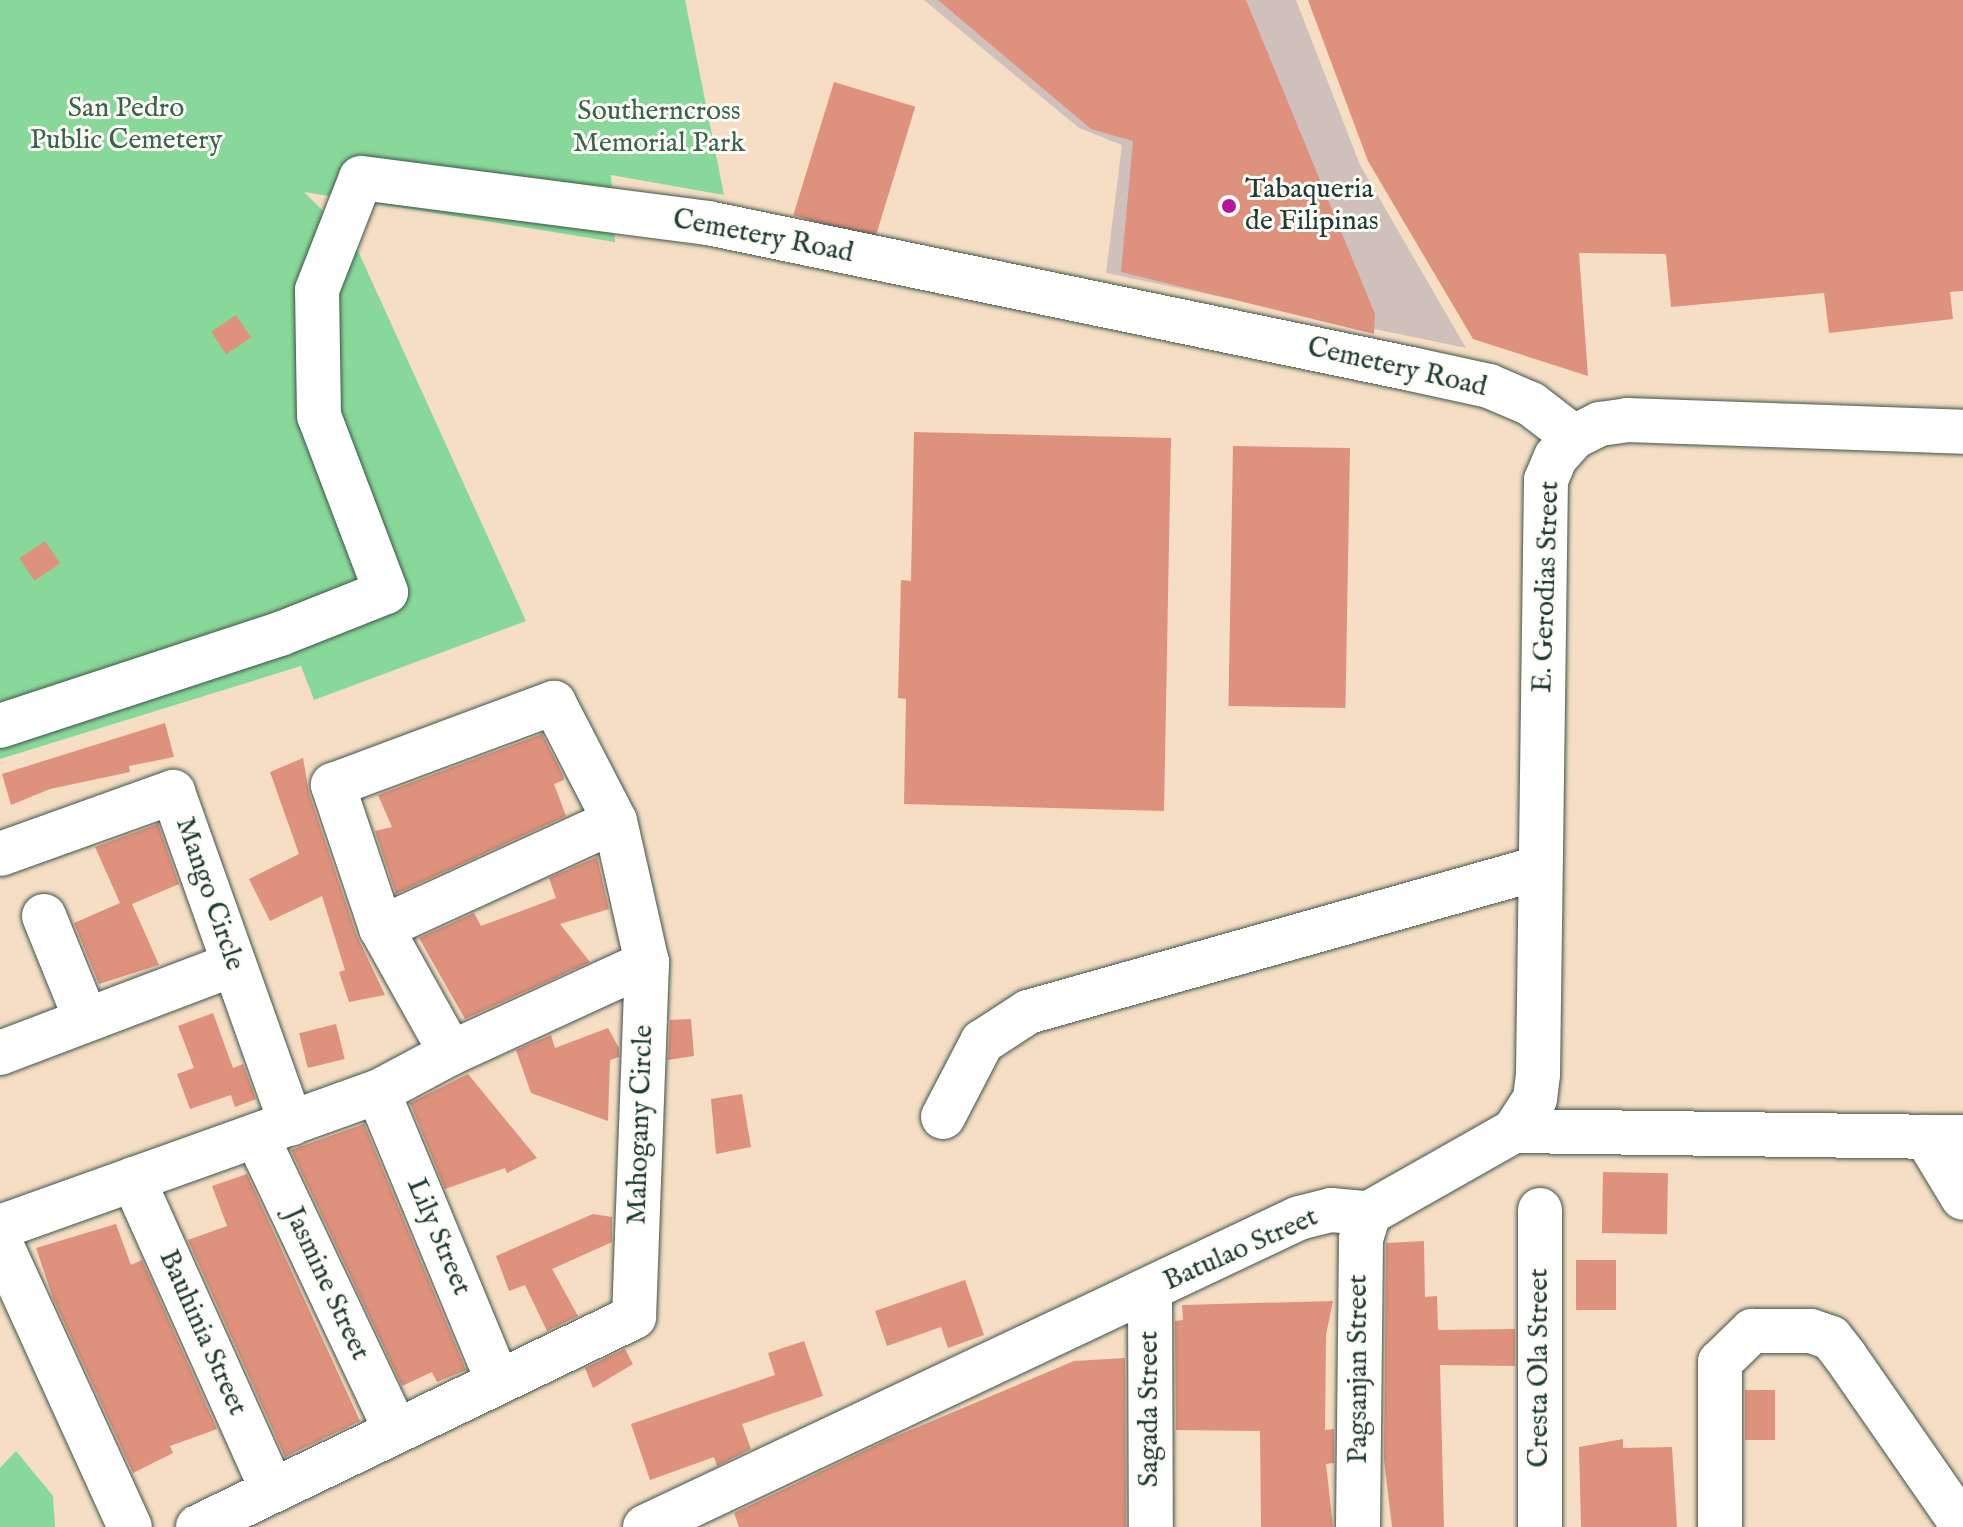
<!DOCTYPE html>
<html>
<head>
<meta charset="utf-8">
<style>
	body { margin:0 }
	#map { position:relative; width:1963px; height:1527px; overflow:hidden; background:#f5dec4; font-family:"IM FELL English",serif }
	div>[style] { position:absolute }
	.industrial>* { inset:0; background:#d0c0bc }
	.green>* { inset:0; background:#88d999 }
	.building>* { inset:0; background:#de917c; transform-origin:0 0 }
	.roads { filter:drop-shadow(0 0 2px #3f554a) drop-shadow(0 0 2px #3f554a) }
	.minor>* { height:44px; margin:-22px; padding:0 22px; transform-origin:22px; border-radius:22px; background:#fff }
	.dots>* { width:22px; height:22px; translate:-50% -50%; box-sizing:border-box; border:4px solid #fdfcf7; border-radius:50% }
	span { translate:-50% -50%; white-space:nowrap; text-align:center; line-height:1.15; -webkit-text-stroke:6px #fdfcf7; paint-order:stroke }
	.park-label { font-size:28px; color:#39644d }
	.poi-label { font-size:28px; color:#1f3d34 }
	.left { translate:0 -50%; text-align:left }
	.street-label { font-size:28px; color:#1f3d34 }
</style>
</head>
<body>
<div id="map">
	<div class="industrial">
		<i style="clip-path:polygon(924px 0,1296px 0,1360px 165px,1466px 348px,1106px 273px,1122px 145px,1079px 128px)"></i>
	</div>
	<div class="green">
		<i style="clip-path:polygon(0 0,685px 0,724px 195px,611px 175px,615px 242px,304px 192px,354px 242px,526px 621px,314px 700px,301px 666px,0 759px)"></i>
		<i style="clip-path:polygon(16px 1451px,53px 1496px,55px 1527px,0 1527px,0 1468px)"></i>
	</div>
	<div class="building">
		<i style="clip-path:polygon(938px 0,1246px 0,1375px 314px,1374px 334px,1121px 272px,1133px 141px,1091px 129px)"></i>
		<i style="clip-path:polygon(1308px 0,1963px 0,1963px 291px,1950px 292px,1953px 319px,1829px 333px,1824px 293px,1671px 307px,1666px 254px,1579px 253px,1588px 376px,1473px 339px,1368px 161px)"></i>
		<i style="left:834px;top:82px;width:85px;height:139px;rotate:17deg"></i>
		<i style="left:236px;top:315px;width:27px;height:30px;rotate:56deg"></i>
		<i style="clip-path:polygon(914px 432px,1171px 438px,1164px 811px,904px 804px,906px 699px,898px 698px,901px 580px,911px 581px)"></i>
		<i style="left:1233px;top:446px;width:117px;height:260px;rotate:1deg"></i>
		<i style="left:45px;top:541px;width:27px;height:31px;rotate:56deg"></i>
		<i style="clip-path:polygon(165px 723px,174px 757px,129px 766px,130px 772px,50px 789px,11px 805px,2px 774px)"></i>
		<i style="clip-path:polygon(542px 734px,563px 775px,564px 780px,554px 784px,566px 816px,396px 894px,375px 831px,392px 827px,378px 795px)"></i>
		<i style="clip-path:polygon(303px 758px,309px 793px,357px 936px,385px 995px,349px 1002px,339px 972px,345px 970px,322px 896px,270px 921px,249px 879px,299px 854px,270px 772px)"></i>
		<i style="clip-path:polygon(158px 824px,179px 884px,132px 904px,159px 965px,99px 984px,74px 923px,120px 903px,95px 847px)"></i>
		<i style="clip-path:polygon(597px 857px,609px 909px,560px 924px,590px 962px,465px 1019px,419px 938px,474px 913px,481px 926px,556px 898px,549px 878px)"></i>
		<i style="clip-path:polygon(213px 1013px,233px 1068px,243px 1064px,256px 1099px,235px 1107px,231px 1095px,190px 1109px,177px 1074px,194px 1068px,178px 1026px)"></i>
		<i style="clip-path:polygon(691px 1019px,694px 1056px,668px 1060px,670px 1020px)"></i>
		<i style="left:336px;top:1024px;width:36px;height:38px;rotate:76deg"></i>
		<i style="clip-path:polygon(608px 1028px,619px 1048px,619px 1057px,610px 1060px,608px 1121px,531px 1093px,516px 1050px,551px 1035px,555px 1048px)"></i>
		<i style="clip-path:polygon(468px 1074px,537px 1158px,507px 1173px,505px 1168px,445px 1189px,410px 1103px)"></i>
		<i style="clip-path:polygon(742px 1094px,751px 1147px,716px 1154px,711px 1099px)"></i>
		<i style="clip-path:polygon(364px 1124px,466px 1370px,437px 1382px,432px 1372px,402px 1386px,291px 1150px)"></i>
		<i style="left:1603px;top:1172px;width:65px;height:61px;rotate:1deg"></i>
		<i style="clip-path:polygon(247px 1174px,360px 1421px,285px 1457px,188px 1240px,227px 1226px,212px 1186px)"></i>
		<i style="clip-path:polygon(593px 1214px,612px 1217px,612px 1242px,552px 1269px,578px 1316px,547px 1331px,525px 1285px,509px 1291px,496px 1256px)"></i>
		<i style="clip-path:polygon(116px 1224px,131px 1265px,142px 1260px,217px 1429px,170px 1446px,173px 1453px,133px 1473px,53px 1298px,36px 1248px)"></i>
		<i style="clip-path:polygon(1424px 1241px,1425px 1297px,1437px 1296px,1438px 1330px,1515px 1329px,1515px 1366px,1440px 1365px,1444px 1527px,1392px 1527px,1384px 1460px,1386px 1243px)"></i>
		<i style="left:1576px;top:1260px;width:40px;height:50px"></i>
		<i style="clip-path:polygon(965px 1280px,984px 1335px,948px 1348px,941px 1327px,887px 1346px,875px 1311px)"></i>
		<i style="clip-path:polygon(1333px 1301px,1326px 1335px,1325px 1430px,1334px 1429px,1334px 1463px,1326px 1464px,1333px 1527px,1261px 1527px,1260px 1431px,1176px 1430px,1175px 1321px,1183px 1320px,1182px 1305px)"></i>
		<i style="clip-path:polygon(804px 1341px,823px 1396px,742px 1424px,751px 1449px,717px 1466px,714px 1457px,650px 1480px,631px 1424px,775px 1375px,768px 1353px)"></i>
		<i style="clip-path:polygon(625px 1349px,633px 1364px,593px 1388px,585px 1368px)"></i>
		<i style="clip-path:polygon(1125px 1358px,1126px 1527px,739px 1527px,734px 1513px,887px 1440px,1074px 1361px)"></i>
		<i style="left:1745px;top:1390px;width:30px;height:50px"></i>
		<i style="clip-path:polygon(1623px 1439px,1623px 1448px,1672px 1447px,1677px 1527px,1581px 1527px,1579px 1447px)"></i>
	</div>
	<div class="roads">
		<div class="minor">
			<i style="left:0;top:726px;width:295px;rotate:-18.2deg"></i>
			<i style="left:280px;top:634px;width:114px;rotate:-21.6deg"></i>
			<i style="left:386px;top:592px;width:188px;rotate:-110.8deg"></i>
			<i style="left:319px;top:416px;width:126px;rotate:-90.9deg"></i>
			<i style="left:317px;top:290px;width:120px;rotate:-68.6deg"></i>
			<i style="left:361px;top:178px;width:350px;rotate:7.4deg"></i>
			<i style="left:708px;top:223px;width:718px;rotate:11.73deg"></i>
			<i style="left:1411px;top:369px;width:80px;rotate:12.3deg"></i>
			<i style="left:1489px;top:386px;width:46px;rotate:23.2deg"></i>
			<i style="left:1531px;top:404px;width:54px;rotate:37.5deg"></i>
			<i style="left:0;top:854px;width:184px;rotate:-19.7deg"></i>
			<i style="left:173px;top:792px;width:352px;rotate:70.4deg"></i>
			<i style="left:44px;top:916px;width:112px;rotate:68deg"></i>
			<i style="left:381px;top:928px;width:257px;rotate:-24.6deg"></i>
			<i style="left:0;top:1053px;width:250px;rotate:-20.8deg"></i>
			<i style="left:451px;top:1053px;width:216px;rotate:-24.7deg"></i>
			<i style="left:378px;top:1092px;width:314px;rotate:67.5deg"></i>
			<i style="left:943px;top:1117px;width:85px;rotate:-62.5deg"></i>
			<i style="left:982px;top:1042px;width:55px;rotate:-33.1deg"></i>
			<i style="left:1028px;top:1012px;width:531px;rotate:-15.74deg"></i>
			<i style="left:1514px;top:1131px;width:38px;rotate:-57deg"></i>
			<i style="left:1535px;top:1099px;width:25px;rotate:-83deg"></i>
			<i style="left:1538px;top:1074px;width:594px;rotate:-89.23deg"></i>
			<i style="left:1546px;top:480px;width:25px;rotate:-67deg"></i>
			<i style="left:1556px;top:457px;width:27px;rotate:-48deg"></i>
			<i style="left:1574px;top:437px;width:29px;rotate:-27deg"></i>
			<i style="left:1600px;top:424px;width:27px;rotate:-8deg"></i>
			<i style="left:1627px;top:420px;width:336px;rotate:2deg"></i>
			<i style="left:257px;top:1137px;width:325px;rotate:64.7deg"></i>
			<i style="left:1926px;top:1137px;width:71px;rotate:58.8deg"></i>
			<i style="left:133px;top:1179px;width:338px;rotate:65.9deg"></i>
			<i style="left:1540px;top:1210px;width:317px;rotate:90deg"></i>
			<i style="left:0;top:1227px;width:401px;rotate:-19.7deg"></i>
			<i style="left:378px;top:1092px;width:83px;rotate:-28.1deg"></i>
			<i style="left:451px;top:1053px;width:143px;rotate:-119.2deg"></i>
			<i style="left:381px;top:928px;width:151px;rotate:-108.6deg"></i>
			<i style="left:333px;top:785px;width:236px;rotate:-20.4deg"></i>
			<i style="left:554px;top:703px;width:133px;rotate:62.7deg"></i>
			<i style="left:615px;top:821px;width:146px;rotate:77.3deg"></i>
			<i style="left:647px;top:963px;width:354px;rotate:92.1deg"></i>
			<i style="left:634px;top:1317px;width:484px;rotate:154.3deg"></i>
			<i style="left:0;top:1242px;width:313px;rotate:65.5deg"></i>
			<i style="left:1150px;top:1291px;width:236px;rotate:89.8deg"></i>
			<i style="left:645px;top:1527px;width:723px;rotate:-25.29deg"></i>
			<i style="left:1299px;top:1218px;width:33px;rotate:-14deg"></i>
			<i style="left:1331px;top:1210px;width:38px;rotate:5deg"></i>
			<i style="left:1369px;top:1213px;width:167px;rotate:-29.5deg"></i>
			<i style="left:1514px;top:1131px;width:449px;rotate:0.8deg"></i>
			<i style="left:1358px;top:1527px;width:288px;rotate:-89.4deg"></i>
			<i style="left:1361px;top:1239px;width:27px;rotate:-73deg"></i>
			<i style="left:1720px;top:1527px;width:165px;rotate:-90deg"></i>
			<i style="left:1720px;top:1362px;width:45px;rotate:-44.1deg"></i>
			<i style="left:1752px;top:1331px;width:59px"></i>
			<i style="left:1811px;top:1331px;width:21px;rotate:19deg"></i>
			<i style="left:1831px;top:1338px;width:23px;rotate:52deg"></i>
			<i style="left:1845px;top:1356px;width:207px;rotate:55.2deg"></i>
		</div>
	</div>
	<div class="dots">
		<i style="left:1229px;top:206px;background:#b5179e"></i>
	</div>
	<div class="park-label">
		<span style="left:126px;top:125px">San Pedro<br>Public Cemetery</span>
		<span style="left:659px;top:128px">Southerncross<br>Memorial Park</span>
	</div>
	<div class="poi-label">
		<span class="left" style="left:1245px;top:206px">Tabaqueria<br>de Filipinas</span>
	</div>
	<div class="street-label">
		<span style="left:763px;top:237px;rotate:11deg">Cemetery Road</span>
		<span style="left:1397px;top:368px;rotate:13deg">Cemetery Road</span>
		<span style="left:1547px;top:587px;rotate:-88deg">E. Gerodias Street</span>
		<span style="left:209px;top:894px;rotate:71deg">Mango Circle</span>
		<span style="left:641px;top:1125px;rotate:-88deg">Mahogany Circle</span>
		<span style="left:438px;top:1237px;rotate:67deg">Lily Street</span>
		<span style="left:1241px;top:1250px;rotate:-24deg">Batulao Street</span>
		<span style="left:326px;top:1284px;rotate:65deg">Jasmine Street</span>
		<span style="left:202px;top:1333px;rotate:66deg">Bauhinia Street</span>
		<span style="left:1540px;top:1368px;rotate:-90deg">Cresta Ola Street</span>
		<span style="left:1359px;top:1369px;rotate:-90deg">Pagsanjan Street</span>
		<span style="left:1150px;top:1409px;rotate:-90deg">Sagada Street</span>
	</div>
</div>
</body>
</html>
